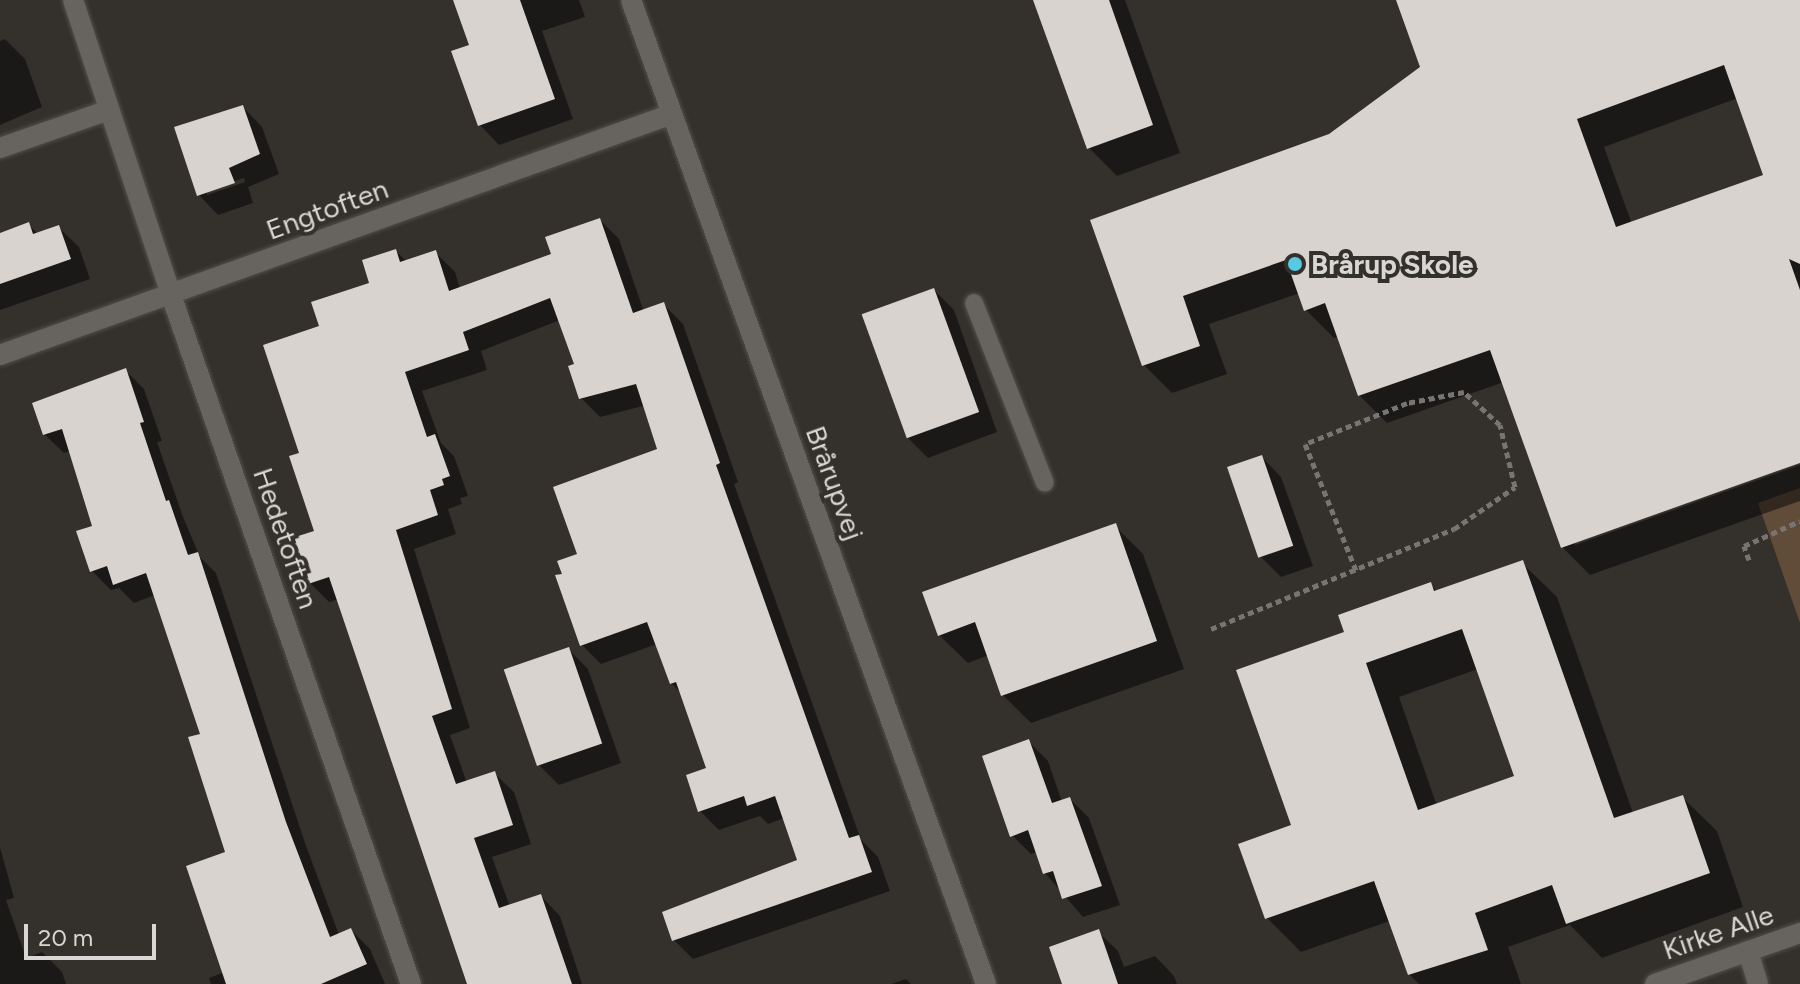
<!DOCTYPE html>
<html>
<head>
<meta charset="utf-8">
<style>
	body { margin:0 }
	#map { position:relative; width:1800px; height:984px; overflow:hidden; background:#34302c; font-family:Figtree,sans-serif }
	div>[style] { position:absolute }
	.green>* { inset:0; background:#614c3a }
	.shadow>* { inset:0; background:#0007 }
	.building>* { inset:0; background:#d8d3ce; transform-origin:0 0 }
	.path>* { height:5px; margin-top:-2.5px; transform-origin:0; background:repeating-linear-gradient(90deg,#777471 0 6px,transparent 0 10px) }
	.roads { filter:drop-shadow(0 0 2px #504d4b) drop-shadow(0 0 2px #504d4b) }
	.lane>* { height:18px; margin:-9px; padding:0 9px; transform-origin:9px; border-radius:9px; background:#67635f }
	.street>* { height:20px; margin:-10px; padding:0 10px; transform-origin:10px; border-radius:10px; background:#67635f }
	.secondary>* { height:20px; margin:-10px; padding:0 10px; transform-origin:10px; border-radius:10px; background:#67635f }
	.dots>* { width:22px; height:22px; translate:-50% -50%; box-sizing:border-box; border:4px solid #34302c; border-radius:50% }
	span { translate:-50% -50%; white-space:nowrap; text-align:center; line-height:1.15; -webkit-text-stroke:8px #34302c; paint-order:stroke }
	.street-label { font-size:28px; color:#d9d7d5 }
	.poi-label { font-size:28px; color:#d9d7d5; font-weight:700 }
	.left { translate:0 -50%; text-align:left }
	.scale { position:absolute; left:24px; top:924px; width:132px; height:36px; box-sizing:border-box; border:4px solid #d9d7d5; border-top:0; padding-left:10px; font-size:24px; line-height:28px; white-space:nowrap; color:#d9d7d5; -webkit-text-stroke:6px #34302c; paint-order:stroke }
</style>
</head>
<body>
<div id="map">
	<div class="green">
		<i style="clip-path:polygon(1800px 488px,1800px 623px,1758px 503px)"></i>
	</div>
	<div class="shadow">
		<i style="clip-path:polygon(457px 0,579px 0,585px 17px,542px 31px,573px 119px,499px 145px,480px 125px,471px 46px)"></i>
		<i style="clip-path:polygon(1035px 0,1125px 0,1180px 153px,1117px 176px,1089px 148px)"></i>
		<i style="clip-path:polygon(evenodd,1398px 0,1800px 0,1800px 461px,1575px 541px,1575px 545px,1800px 465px,1800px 501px,1590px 575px,1562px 547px,1504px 382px,1387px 423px,1359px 395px,1339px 336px,1334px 338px,1306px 310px,1300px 293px,1209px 324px,1227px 374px,1172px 393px,1144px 365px,1093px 221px,1330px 136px,1422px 68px,1398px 0,1738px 98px,1766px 176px,1632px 224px,1604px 147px,1738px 98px)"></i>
		<i style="clip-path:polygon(5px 39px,25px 59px,42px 107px,0 125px,0 41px)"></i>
		<i style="clip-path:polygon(evenodd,243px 107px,262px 127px,279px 174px,248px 187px,253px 203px,218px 215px,199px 195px,243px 107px,244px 178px,245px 182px,207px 195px,207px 190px,244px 178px)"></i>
		<i style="clip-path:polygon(600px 220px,619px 239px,644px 312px,664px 305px,683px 324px,738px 482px,734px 484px,861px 840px,878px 857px,890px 891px,693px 959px,674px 940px,799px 862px,784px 818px,768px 824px,760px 816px,719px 830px,700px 811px,709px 769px,682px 694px,671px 683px,657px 644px,601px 664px,582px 645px,564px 575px,660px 450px,643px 406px,600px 417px,581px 398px,576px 365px,560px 320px,481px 351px,487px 370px,422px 391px,441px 443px,454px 456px,468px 496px,460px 498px,462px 504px,448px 509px,456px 534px,414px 549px,470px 728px,450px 735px,467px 783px,494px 773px,514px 792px,531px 844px,492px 857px,510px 907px,541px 896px,560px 916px,582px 984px,470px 984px,339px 599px,329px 602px,310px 583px,317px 532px,302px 454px,322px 327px,372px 285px,396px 251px,407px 262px,436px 253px,455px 272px,460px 289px,554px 255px)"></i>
		<i style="clip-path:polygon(29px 225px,38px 234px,59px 228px,79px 247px,90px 279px,0 310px,0 235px)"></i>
		<i style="clip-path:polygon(934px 290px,954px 310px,997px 432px,928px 458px,908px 438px,864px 314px)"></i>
		<i style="clip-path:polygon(125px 370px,144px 389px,162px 441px,157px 442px,183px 517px,200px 557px,216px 573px,305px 843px,339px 935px,351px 930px,370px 949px,385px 984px,211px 984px,209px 978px,225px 972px,227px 854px,203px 735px,155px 595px,134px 603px,119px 588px,111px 590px,92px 571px,95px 527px,71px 451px,64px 453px,44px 434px)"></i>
		<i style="clip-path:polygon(1262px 457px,1281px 477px,1313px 566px,1281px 577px,1261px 557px)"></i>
		<i style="clip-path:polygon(1115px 526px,1143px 554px,1184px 669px,1031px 723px,1003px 695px,989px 655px,968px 663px,939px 635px)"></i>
		<i style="clip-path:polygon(evenodd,1522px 563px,1557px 597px,1633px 813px,1682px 797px,1717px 831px,1743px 907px,1602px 958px,1570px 925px,1508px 947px,1521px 984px,1419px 984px,1409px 974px,1390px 921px,1301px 952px,1267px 918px,1346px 633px,1430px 584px,1438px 592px,1522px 563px,1478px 669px,1517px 778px,1437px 806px,1399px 697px,1478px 669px)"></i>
		<i style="clip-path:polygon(568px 649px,588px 669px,621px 763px,559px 785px,539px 765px)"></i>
		<i style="clip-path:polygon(1029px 742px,1048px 761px,1062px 802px,1070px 799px,1089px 818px,1120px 905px,1083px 917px,1045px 873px,1037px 852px,1031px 854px,1012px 835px)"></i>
		<i style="clip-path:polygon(0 847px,14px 898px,6px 900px,26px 958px,42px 952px,62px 972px,66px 984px,0 984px)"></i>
		<i style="clip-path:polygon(1098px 932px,1118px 951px,1124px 967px,1155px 956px,1174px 976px,1177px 984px,1064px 984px)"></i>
		<i style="clip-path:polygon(906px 979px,911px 984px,891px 984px)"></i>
	</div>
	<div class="building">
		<i style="clip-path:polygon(453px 0,520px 0,555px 99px,478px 126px,451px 51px,469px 45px)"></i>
		<i style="clip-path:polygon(1033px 0,1109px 0,1153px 125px,1087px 149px)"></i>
		<i style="clip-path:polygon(evenodd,1396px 0,1800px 0,1800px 264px,1789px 259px,1800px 290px,1800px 463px,1561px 548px,1490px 350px,1358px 396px,1325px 303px,1304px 311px,1286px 260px,1183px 296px,1200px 346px,1142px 366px,1090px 220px,1329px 134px,1420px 67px,1396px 0,1724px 65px,1763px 175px,1616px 227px,1577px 119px,1724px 65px)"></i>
		<i style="clip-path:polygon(243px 105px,260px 154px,229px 168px,235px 183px,197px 196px,174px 127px)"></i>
		<i style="clip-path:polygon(600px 218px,633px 313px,664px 302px,720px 463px,716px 465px,849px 838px,859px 835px,872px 872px,672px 941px,662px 912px,797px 860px,775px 796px,747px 806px,744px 796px,698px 812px,686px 775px,706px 768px,676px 682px,670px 684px,647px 622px,580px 646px,555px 575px,562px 574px,557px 561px,577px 554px,553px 487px,657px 449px,636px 384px,579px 399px,568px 366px,574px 364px,550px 298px,463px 332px,469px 350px,405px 372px,427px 437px,435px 434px,450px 476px,442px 479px,444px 485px,430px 490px,438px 515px,396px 530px,452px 709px,432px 716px,456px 784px,495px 771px,513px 825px,474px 838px,499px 908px,541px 894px,572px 984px,467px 984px,329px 577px,308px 584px,292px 538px,314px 531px,289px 456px,299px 453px,263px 345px,319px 326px,311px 302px,369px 283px,362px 260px,396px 249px,400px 262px,436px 250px,449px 291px,551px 254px,545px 237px)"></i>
		<i style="clip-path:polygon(29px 222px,33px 234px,59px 225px,71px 259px,0 284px,0 233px)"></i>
		<i style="left:934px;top:288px;width:132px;height:77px;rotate:70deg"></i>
		<i style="clip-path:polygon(126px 368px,144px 422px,140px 423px,166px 501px,169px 500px,188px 555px,198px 552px,286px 822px,330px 937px,351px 928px,367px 964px,321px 984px,226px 984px,186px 866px,225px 852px,188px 737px,200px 734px,146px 573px,113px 585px,107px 566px,90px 572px,76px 531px,92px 526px,62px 429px,43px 435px,32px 403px)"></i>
		<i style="left:1262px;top:455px;width:96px;height:37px;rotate:71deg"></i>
		<i style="clip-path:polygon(1116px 523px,1157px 641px,1001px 696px,975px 622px,938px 636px,922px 592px)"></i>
		<i style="clip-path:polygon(evenodd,1523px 560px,1614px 818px,1683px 795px,1710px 873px,1566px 924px,1552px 885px,1475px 913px,1488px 950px,1408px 975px,1374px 881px,1265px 919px,1238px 844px,1291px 825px,1236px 670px,1344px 632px,1338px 615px,1431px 582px,1434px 591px,1523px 560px,1462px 629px,1514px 776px,1418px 810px,1366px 663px,1462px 629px)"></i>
		<i style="left:569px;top:647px;width:102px;height:69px;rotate:71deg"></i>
		<i style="clip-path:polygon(1029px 739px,1052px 803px,1070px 797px,1102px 886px,1062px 899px,1053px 871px,1043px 874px,1028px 830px,1010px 837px,982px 756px)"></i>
		<i style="clip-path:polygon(1099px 929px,1118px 984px,1062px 984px,1049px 947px)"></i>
	</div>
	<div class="path">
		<i style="left:1749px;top:560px;width:15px;rotate:-110deg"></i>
		<i style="left:1744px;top:546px;width:61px;rotate:-24.1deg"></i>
		<i style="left:1211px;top:629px;width:263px;rotate:-22.4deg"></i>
		<i style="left:1454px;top:529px;width:74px;rotate:-34.5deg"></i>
		<i style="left:1515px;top:487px;width:64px;rotate:-103.6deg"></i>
		<i style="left:1500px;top:425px;width:49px;rotate:-137.5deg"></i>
		<i style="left:1464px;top:392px;width:58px;rotate:169.1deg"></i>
		<i style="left:1407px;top:403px;width:110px;rotate:158.1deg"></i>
		<i style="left:1305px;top:444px;width:136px;rotate:68deg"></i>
	</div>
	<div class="roads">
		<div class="lane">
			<i style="left:974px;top:303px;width:193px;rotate:68.5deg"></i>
		</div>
		<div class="street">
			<i style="left:73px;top:0;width:311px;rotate:71.6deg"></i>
			<i style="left:171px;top:295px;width:730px;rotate:70.8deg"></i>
			<i style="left:0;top:148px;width:115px;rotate:-19.2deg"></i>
			<i style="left:0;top:355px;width:714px;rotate:-19.73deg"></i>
			<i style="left:1748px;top:951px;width:34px;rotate:73deg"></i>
		</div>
		<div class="secondary">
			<i style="left:631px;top:0;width:1046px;rotate:70.16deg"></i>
			<i style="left:1655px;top:984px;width:154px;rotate:-19.4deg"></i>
		</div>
	</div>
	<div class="dots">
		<i style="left:1295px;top:264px;background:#58c9e3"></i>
	</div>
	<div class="street-label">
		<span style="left:327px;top:209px;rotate:-20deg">Engtoften</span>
		<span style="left:835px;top:483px;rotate:70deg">Brårupvej</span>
		<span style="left:286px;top:538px;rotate:71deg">Hedetoften</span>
		<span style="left:1718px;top:932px;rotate:-19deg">Kirke Alle</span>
	</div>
	<div class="poi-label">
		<span class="left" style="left:1311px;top:264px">Brårup Skole</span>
	</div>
	<div class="scale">20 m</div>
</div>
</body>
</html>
